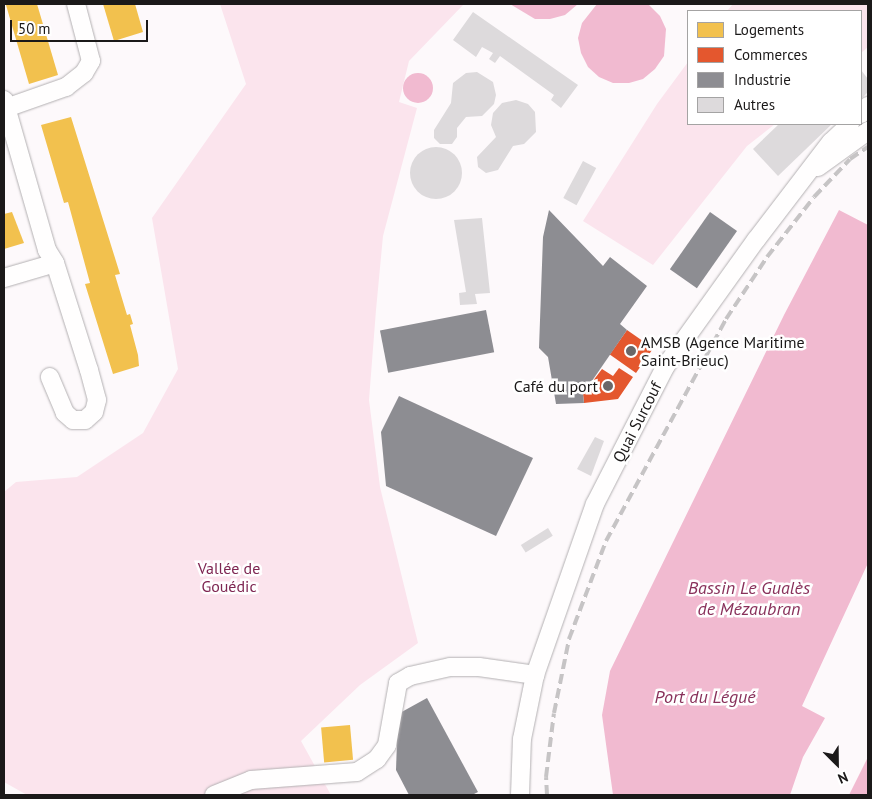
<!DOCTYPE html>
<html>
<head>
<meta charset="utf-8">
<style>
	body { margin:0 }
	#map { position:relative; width:872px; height:799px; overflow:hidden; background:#fdf9fb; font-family:"PT Sans",sans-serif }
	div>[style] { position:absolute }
	.green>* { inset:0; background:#fbe4ed }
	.water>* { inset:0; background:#f1bad0 }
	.round { border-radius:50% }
	.homes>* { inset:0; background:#f2c14e; transform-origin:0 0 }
	.shops>* { inset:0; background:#e4572e; transform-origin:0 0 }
	.industry>* { inset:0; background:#8d8d92; transform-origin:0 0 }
	.building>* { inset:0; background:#dddadc; transform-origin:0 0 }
	.roads { filter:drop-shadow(0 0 1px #b3b0b2) drop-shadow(0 0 1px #b3b0b2) }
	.street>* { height:18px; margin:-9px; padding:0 9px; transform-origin:9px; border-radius:9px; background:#fffefe }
	.rail>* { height:4px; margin-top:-2px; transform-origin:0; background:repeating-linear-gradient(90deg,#c6c4c5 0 10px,transparent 0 15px) }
	.dots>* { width:14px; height:14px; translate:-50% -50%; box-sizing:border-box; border:2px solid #fff; border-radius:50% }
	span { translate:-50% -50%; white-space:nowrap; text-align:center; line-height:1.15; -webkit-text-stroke:5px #fff; paint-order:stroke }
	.poi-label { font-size:16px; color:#1b1919 }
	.left { translate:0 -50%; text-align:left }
	.right { translate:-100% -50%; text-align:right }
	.street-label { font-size:16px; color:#1b1919 }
	.park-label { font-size:16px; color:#7e2652 }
	.water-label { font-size:18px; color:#88305a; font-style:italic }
	.frame { position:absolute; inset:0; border:5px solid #1b1919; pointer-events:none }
	.legend { position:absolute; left:687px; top:10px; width:175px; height:115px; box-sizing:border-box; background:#fff; border:1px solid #a4a3a3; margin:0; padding:6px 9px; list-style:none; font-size:15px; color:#1b1919 }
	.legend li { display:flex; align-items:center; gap:10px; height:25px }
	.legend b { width:25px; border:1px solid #a4a3a3 }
	.north { position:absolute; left:812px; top:739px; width:50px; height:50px; -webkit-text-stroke:4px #fff; paint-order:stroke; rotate:157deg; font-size:14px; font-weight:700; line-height:20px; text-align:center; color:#1b1919 }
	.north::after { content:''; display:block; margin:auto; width:18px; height:22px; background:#1b1919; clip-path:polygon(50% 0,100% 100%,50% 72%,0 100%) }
	.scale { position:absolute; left:10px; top:20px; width:138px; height:22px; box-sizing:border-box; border:2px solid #1b1919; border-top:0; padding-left:6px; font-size:15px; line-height:18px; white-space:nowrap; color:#1b1919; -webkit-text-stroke:4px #fff; paint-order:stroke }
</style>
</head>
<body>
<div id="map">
	<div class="green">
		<i style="clip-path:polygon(220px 4px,464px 4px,409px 61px,399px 102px,417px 108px,383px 236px,376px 310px,369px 400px,380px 487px,418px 643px,360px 685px,301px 741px,331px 795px,27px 795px,4px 782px,4px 492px,16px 482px,77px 477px,143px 433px,178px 369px,152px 218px,246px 84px)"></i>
		<i style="clip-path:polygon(733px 4px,868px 4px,868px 47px,861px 53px,861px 11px,727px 11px)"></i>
		<i style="clip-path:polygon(688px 62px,688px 124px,775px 124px,747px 146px,653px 265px,583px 221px,657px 104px)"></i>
	</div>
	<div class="water">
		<i style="clip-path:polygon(510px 4px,578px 4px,565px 15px,550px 19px,535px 19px)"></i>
		<i style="clip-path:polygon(597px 4px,648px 4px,660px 16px,666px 29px,664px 56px,655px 69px,643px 79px,629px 83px,613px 83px,599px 77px,588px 67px,581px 53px,578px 38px,582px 23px)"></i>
		<i class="round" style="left:403px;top:73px;width:30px;height:30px"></i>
		<i style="clip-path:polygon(839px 210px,868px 225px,868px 563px,802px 706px,825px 718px,803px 757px,790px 795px,613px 795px,602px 715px,610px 671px,784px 315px)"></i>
		<i style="clip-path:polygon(868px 757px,868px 795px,849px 795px)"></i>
	</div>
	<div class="homes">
		<i style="clip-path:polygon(8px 4px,37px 4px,58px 75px,29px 84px,6px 5px)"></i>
		<i style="clip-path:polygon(103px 4px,135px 4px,143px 32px,114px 41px)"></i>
		<i style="clip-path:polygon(71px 117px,120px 274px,115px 275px,127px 315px,130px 314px,133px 324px,130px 325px,138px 355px,139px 366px,113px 374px,85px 284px,90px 283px,68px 202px,64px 203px,41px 125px)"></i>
		<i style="clip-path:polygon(12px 212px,24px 243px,4px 249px,4px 214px)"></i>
		<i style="left:350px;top:725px;width:35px;height:29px;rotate:85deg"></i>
	</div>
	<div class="shops">
		<i style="left:627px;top:330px;width:32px;height:30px;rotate:35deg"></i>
		<i style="clip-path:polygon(619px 368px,633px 377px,618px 399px,584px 403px,583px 394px,602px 369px,613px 376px)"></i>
	</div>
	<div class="industry">
		<i style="clip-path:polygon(549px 210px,603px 266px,610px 257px,647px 286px,620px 324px,627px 330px,583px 394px,584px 403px,556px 404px,548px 357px,539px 348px,543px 237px)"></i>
		<i style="left:710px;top:212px;width:33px;height:70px;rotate:35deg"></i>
		<i style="left:486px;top:310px;width:43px;height:108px;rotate:79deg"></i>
		<i style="clip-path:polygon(399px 396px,533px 458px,496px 536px,386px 486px,381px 432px)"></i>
		<i style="clip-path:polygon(427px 698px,478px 792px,472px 795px,409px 795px,396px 770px,398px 714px)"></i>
	</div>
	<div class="building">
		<i style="clip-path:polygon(473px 12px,578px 85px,561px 108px,551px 100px,554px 95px,500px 56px,495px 63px,489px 59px,493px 53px,482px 47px,476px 57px,453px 40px)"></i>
		<i style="clip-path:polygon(861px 70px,868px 79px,868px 92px,861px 99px)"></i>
		<i style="clip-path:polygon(477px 72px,493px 82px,496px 95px,494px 104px,482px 116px,466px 117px,457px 128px,457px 137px,452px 144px,440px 144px,434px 138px,434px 130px,451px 103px,453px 83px,466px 73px)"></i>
		<i style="clip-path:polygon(516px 100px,528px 104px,535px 112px,536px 132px,524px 144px,513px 146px,498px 170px,486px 173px,478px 167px,477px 157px,496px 137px,491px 125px,493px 113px,502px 103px)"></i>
		<i style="clip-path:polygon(779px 124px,832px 124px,778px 176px,753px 149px)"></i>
		<i class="round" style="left:410px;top:147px;width:52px;height:52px"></i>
		<i style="left:583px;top:161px;width:15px;height:42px;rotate:28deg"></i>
		<i style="clip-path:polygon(482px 218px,490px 293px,475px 294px,477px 304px,460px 305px,459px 293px,466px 292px,454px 220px)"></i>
		<i style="clip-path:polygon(595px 437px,604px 441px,591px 476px,577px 469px)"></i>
		<i style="left:548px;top:528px;width:9px;height:32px;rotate:58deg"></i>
	</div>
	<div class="roads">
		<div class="street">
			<i style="left:4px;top:100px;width:156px;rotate:74deg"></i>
			<i style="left:47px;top:250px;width:15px;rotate:58deg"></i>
			<i style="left:55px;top:263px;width:112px;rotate:72.4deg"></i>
			<i style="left:89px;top:370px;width:31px;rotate:75deg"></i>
			<i style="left:97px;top:400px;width:12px;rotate:104deg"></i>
			<i style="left:94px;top:412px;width:12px;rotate:138deg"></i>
			<i style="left:85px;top:420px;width:12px;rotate:180deg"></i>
			<i style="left:73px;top:420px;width:11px;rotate:-139deg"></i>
			<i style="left:65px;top:413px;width:39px;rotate:-113deg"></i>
			<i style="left:6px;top:108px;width:64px;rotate:-19.3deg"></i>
			<i style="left:66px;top:87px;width:23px;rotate:-38deg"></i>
			<i style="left:84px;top:73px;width:14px;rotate:-60deg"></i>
			<i style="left:91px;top:61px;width:59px;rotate:-104.7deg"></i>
			<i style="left:861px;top:114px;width:11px;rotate:-49deg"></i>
			<i style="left:818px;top:167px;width:62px;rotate:-35.8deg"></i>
			<i style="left:4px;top:278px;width:53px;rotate:-16.4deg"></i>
			<i style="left:214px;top:795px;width:40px;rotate:-22deg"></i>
			<i style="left:251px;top:780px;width:106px;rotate:-4.3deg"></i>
			<i style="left:357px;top:772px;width:24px;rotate:-33deg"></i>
			<i style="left:377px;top:759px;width:17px;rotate:-54deg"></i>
			<i style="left:387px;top:745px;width:63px;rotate:-79.9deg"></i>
			<i style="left:398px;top:683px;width:14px;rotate:-30deg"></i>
			<i style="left:410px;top:676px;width:41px;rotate:-12.7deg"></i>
			<i style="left:450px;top:667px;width:29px"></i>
			<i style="left:479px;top:667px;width:57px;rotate:8.1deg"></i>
			<i style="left:520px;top:795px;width:56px;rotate:-88deg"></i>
			<i style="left:522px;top:739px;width:65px;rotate:-78.5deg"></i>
			<i style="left:535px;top:675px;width:181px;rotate:-70.7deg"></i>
			<i style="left:595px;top:504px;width:154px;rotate:-62.9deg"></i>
			<i style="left:665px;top:367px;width:156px;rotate:-54.4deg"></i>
			<i style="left:756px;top:240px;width:123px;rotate:-52.6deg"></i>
			<i style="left:831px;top:142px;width:26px;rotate:-43deg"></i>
		</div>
	</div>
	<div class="rail">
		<i style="left:547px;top:795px;width:18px;rotate:-93deg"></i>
		<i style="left:546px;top:777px;width:64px;rotate:-82.9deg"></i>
		<i style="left:554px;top:713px;width:76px;rotate:-78.5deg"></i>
		<i style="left:569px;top:639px;width:105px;rotate:-69.3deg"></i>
		<i style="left:606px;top:541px;width:252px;rotate:-61.6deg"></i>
		<i style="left:726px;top:319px;width:74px;rotate:-56.5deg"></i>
		<i style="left:767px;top:257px;width:76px;rotate:-51.9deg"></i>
		<i style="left:814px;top:197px;width:52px;rotate:-46.5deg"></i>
		<i style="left:850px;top:159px;width:22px;rotate:-34deg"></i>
	</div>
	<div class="dots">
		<i style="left:631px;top:351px;background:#6a6768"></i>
		<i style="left:608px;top:386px;background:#6a6768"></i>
	</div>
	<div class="poi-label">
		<span class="left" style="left:641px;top:351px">AMSB (Agence Maritime<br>Saint-Brieuc)</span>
		<span class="right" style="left:598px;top:386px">Café du port</span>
	</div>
	<div class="street-label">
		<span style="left:637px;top:422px;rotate:-63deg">Quai Surcouf</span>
	</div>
	<div class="park-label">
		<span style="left:229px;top:577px">Vallée de<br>Gouédic</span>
	</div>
	<div class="water-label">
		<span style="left:749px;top:599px">Bassin Le Gualès<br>de Mézaubran</span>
		<span style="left:705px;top:697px">Port du Légué</span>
	</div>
	<div class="frame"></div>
	<ul class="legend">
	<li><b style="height:14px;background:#f2c14e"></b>Logements</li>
	<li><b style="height:14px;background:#e4572e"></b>Commerces</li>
	<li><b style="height:14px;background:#8d8d92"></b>Industrie</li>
	<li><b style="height:14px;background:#dddadc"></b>Autres</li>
	</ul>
	<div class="north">N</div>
	<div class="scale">50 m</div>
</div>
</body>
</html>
